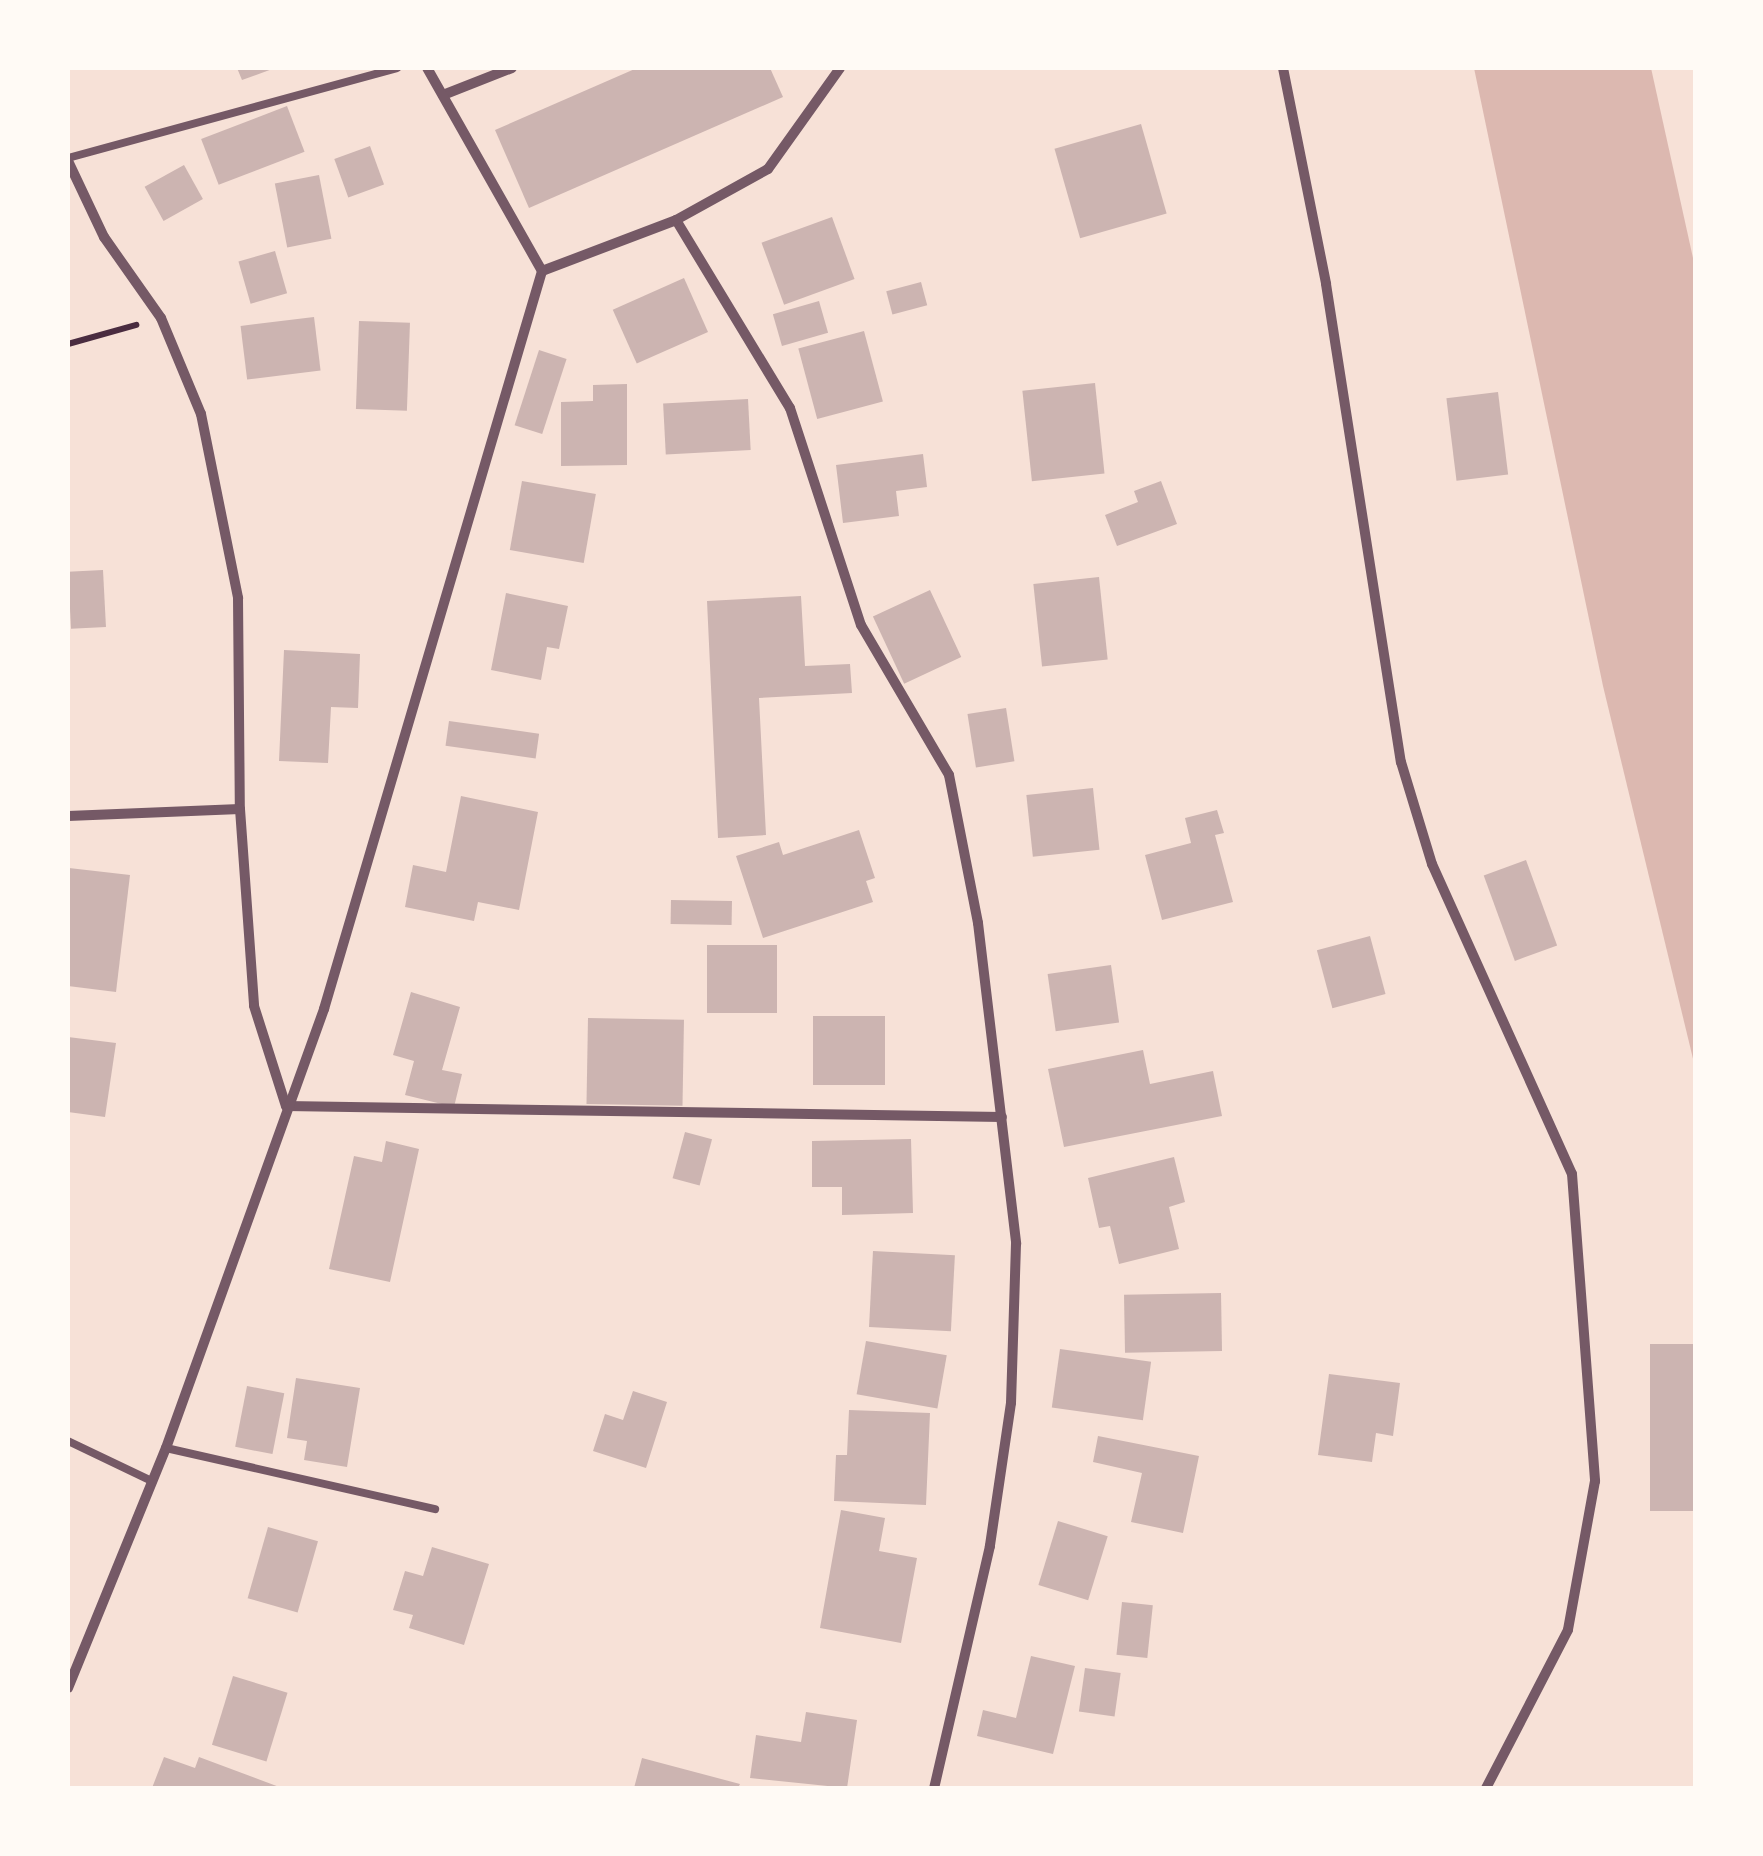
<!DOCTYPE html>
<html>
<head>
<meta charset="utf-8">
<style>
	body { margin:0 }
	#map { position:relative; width:1763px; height:1856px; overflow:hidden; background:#f7e1d7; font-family:"Titillium Web",sans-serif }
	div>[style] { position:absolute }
	.water>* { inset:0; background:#dcb8b0 }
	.building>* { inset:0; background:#ccb4b1; transform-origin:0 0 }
	.path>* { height:6px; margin:-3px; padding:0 3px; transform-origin:3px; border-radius:3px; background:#4a2c40 }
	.service>* { height:8px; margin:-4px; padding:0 4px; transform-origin:4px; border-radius:4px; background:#755966 }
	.minor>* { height:10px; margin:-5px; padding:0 5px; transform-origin:5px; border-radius:5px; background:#755966 }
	span { translate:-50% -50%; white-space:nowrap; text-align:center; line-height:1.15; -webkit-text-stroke:10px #fffaf5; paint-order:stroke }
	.frame { position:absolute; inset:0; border:70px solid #fffaf5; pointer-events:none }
</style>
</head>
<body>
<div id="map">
	<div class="water">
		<i style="clip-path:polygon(1474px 68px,1651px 68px,1695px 267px,1695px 1067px,1603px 686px)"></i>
	</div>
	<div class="building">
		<i style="clip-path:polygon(237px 68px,275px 68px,242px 80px)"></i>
		<i style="clip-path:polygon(637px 68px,770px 68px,783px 97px,529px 208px,495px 130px)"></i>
		<i style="left:287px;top:106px;width:49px;height:92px;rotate:69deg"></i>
		<i style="left:1141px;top:124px;width:93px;height:90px;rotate:74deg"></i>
		<i style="left:370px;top:146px;width:41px;height:38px;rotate:70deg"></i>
		<i style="left:184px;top:165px;width:39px;height:45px;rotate:61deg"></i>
		<i style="left:319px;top:175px;width:65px;height:45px;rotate:79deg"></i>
		<i style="left:832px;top:217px;width:66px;height:75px;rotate:70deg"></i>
		<i style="left:275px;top:251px;width:44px;height:38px;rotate:74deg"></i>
		<i style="left:684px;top:278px;width:59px;height:78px;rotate:66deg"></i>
		<i style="left:921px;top:282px;width:24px;height:36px;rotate:75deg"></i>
		<i style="left:819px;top:301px;width:33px;height:48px;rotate:74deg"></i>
		<i style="left:314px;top:317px;width:54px;height:74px;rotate:83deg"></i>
		<i style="left:359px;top:321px;width:51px;height:88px;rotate:2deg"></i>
		<i style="left:864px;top:331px;width:73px;height:68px;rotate:75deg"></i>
		<i style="left:539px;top:350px;width:29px;height:79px;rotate:18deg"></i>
		<i style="left:1095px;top:383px;width:91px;height:73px;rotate:84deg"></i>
		<i style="clip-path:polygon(627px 384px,627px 465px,561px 466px,561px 402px,593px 401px,593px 385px)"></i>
		<i style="left:1498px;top:392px;width:83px;height:52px;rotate:83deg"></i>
		<i style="left:748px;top:399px;width:51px;height:85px;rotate:87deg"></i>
		<i style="clip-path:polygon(923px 454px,927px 487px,896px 491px,899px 516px,843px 523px,836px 465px)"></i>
		<i style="left:522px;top:481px;width:75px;height:70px;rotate:10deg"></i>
		<i style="clip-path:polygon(1161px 481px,1177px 524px,1117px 546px,1105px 515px,1138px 502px,1134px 491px)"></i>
		<i style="left:103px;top:570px;width:57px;height:35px;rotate:87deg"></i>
		<i style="left:1099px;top:577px;width:83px;height:66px;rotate:84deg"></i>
		<i style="left:930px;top:590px;width:74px;height:63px;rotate:65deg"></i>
		<i style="clip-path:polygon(506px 593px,568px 606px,559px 649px,547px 647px,541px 680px,491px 670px)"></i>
		<i style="clip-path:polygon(801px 596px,805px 666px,850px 664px,852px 693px,759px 698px,766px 835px,718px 838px,707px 601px)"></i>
		<i style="clip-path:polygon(284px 650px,360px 654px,358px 708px,331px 707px,328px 763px,279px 761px)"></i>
		<i style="left:1006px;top:708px;width:54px;height:39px;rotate:81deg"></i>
		<i style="left:449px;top:721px;width:91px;height:25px;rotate:8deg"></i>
		<i style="left:1093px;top:788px;width:62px;height:67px;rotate:84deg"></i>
		<i style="clip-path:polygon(461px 796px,538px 812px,519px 910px,478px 902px,474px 921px,405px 907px,413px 865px,446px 872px)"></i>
		<i style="clip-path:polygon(1217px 810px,1224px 833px,1215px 835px,1233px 902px,1162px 920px,1145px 855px,1191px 843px,1185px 818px)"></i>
		<i style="clip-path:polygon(859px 830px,875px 878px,866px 881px,873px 902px,763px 938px,736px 856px,779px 842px,783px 855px)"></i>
		<i style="left:1526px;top:860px;width:91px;height:45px;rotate:70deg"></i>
		<i style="clip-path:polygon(69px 868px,130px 875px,116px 992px,68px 986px)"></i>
		<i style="left:671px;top:900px;width:61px;height:24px;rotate:1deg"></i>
		<i style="left:1370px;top:936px;width:60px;height:55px;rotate:75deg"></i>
		<i style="left:707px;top:945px;width:70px;height:68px"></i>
		<i style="left:1111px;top:965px;width:58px;height:64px;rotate:82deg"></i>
		<i style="clip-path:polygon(411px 992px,460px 1007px,442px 1070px,462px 1074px,454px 1107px,405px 1095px,414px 1061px,393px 1055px)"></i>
		<i style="left:813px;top:1016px;width:72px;height:69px"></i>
		<i style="left:588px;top:1018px;width:96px;height:86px;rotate:1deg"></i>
		<i style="clip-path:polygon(68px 1037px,116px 1043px,105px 1117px,68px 1112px)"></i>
		<i style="clip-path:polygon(1143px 1050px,1150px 1084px,1213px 1071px,1222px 1116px,1064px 1147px,1048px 1069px)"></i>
		<i style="left:685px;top:1132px;width:28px;height:48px;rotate:15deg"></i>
		<i style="clip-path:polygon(911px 1139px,913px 1213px,842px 1215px,842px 1187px,812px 1187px,812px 1141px)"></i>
		<i style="clip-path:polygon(386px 1141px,419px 1149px,390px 1282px,329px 1269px,354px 1156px,382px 1162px)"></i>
		<i style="clip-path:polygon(1174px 1157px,1185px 1202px,1169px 1207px,1179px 1249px,1119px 1264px,1110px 1226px,1099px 1228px,1088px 1178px)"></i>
		<i style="left:873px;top:1251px;width:82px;height:76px;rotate:3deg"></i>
		<i style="left:1221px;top:1293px;width:58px;height:97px;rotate:89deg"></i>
		<i style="left:866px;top:1341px;width:82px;height:54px;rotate:10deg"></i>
		<i style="left:1650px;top:1344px;width:46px;height:167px"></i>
		<i style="left:1060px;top:1349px;width:92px;height:59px;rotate:8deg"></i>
		<i style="clip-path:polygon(1329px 1374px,1400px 1383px,1393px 1436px,1376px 1433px,1372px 1462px,1318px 1455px)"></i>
		<i style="clip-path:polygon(296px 1378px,360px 1388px,347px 1467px,304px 1460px,307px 1441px,287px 1438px)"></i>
		<i style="left:247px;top:1386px;width:38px;height:62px;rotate:11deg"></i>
		<i style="clip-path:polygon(633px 1391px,667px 1402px,646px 1468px,593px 1451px,605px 1414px,623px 1420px)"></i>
		<i style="clip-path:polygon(849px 1410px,930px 1413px,926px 1505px,834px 1501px,836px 1455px,847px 1455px)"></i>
		<i style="clip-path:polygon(1098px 1436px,1199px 1456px,1183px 1533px,1131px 1522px,1142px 1473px,1093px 1462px)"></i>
		<i style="clip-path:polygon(841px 1510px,885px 1518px,879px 1551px,917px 1558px,901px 1643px,820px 1628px)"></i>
		<i style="left:1058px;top:1521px;width:52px;height:67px;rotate:17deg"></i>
		<i style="left:268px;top:1527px;width:52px;height:74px;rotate:16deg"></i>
		<i style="clip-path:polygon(432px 1547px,489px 1564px,464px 1645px,409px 1628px,413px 1615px,393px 1610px,405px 1571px,423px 1576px)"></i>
		<i style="left:1122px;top:1602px;width:31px;height:53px;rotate:6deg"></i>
		<i style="clip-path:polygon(1031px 1656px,1075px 1666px,1053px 1754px,977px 1736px,983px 1710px,1016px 1718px)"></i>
		<i style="left:1085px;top:1668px;width:36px;height:44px;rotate:8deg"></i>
		<i style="left:233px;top:1676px;width:57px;height:72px;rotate:17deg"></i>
		<i style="clip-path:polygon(806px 1712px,857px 1720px,847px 1788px,750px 1778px,756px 1735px,801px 1742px)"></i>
		<i style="clip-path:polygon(164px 1757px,195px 1768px,199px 1757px,282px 1788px,152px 1788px)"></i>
		<i style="clip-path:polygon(642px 1758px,740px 1784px,738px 1788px,634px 1788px)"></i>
	</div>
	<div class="path">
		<i style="left:68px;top:344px;width:71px;rotate:-15.6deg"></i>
	</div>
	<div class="service">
		<i style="left:68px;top:158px;width:341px;rotate:-15.3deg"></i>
		<i style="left:68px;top:1441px;width:93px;rotate:25.5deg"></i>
		<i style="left:166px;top:1448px;width:276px;rotate:12.8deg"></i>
	</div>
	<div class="minor">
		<i style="left:1283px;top:68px;width:220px;rotate:78.7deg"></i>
		<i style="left:1326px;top:284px;width:484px;rotate:81.1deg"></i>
		<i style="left:1401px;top:762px;width:107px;rotate:73.1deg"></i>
		<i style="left:1432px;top:864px;width:340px;rotate:65.7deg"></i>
		<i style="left:1572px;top:1174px;width:308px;rotate:85.7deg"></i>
		<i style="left:1595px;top:1481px;width:151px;rotate:100.3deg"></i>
		<i style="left:1568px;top:1630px;width:178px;rotate:117.4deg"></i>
		<i style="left:443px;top:95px;width:74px;rotate:-21.4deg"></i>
		<i style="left:68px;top:161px;width:84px;rotate:64.7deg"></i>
		<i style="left:104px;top:237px;width:99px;rotate:54.9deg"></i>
		<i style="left:161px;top:318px;width:104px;rotate:67.4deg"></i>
		<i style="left:201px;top:414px;width:188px;rotate:78.6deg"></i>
		<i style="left:238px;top:598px;width:211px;rotate:89.5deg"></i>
		<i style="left:240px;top:809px;width:197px;rotate:85.9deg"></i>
		<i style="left:254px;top:1006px;width:105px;rotate:72.3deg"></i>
		<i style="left:286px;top:1106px;width:716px;rotate:0.88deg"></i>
		<i style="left:676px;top:220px;width:220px;rotate:58.8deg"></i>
		<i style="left:790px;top:408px;width:228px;rotate:71.9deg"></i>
		<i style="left:861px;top:625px;width:174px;rotate:59.6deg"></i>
		<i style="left:949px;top:775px;width:151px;rotate:78.9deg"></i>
		<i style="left:978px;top:923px;width:323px;rotate:83.2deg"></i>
		<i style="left:1016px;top:1244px;width:159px;rotate:91.8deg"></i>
		<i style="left:1011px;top:1403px;width:145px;rotate:98.4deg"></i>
		<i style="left:990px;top:1546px;width:248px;rotate:103deg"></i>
		<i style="left:542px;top:271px;width:143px;rotate:-20.8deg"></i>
		<i style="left:676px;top:220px;width:105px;rotate:-29deg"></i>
		<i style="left:768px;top:169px;width:124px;rotate:-54.5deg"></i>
		<i style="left:68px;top:816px;width:172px;rotate:-2.3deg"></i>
		<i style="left:68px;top:1688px;width:259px;rotate:-67.8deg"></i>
		<i style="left:166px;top:1448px;width:467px;rotate:-70.2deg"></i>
		<i style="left:324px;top:1009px;width:770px;rotate:-73.54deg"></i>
		<i style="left:542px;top:271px;width:233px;rotate:-119.5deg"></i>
	</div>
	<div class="frame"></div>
</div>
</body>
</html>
